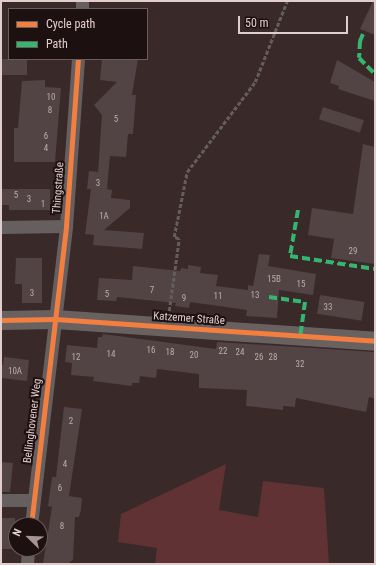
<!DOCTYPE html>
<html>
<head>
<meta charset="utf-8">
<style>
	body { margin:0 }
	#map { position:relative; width:376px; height:565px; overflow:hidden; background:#392929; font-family:"Roboto Condensed",sans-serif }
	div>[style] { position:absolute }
	.green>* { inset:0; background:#613233 }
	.building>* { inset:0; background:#524444; transform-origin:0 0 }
	.path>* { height:2.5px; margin-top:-1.25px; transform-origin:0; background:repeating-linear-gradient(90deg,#655d5d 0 4px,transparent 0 6px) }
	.street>* { height:13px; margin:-6.5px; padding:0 6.5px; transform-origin:6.5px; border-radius:6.5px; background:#665f5f }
	.secondary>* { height:19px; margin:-9.5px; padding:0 9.5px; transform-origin:9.5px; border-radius:9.5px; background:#696060 }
	.quiet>* { height:4px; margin-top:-2px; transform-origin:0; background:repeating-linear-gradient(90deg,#33b770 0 8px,transparent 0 12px) }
	.cycleway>* { height:5px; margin:-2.5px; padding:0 2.5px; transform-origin:2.5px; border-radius:2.5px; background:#f27e40 }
	span { translate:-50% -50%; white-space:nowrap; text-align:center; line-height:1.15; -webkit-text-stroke:4px #1d1010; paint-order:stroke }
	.number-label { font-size:9px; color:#bdabab }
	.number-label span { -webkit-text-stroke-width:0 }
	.street-label { font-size:11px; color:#e1cdcd }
	.frame { position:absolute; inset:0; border:2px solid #e1cdcd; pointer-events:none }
	.legend { position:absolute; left:8px; top:8px; width:140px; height:52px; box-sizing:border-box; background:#1d1010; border:1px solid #6b5c5c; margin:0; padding:5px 7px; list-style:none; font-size:12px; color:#e1cdcd }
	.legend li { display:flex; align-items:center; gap:8px; height:20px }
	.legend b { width:20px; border:1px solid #6b5c5c }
	.north { position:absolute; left:8px; top:517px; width:40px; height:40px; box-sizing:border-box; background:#1d1010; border:1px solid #6b5c5c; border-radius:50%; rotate:293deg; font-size:11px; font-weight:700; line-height:16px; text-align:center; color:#e1cdcd }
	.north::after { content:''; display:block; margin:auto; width:14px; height:18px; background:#a69494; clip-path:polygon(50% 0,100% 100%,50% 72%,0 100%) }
	.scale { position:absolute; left:238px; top:16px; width:110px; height:18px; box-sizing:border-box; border:2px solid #e1cdcd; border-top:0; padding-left:5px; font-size:12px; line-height:14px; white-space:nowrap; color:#e1cdcd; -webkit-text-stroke:3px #1d1010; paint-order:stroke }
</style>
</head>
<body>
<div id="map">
	<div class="green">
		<i style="clip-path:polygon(226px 464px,219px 510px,258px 517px,263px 481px,324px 488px,329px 564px,155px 564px,157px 548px,118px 542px,121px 514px)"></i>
	</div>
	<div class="building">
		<i style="clip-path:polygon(373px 1px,375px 1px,375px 35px,360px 29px)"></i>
		<i style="left:1px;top:59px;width:26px;height:16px"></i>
		<i style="clip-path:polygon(102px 59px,138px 59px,132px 95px,136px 95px,133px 134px,128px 134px,126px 157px,110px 156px,107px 189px,112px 190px,111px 198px,130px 200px,130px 208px,104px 230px,144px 233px,142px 249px,93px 245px,94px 235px,85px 234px,91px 189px,87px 189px,89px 171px,98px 172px,102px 115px,94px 105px,117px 82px,100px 80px)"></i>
		<i style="clip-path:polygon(337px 60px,375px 82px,375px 101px,338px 89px,339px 86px,330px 83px)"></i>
		<i style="clip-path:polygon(45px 80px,45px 87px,61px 88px,55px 162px,14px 162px,14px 128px,18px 128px,22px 81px)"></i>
		<i style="left:323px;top:107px;width:43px;height:13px;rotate:18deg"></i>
		<i style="clip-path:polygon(363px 144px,375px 147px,375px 264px,331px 258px,334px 239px,308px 235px,312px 208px,353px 214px)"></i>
		<i style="clip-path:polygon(2px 189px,50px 189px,50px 210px,9px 210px,9px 205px,1px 205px)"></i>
		<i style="clip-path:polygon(259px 254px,270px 255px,268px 266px,316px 274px,313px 295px,279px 290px,277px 318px,246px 316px,247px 310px,190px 302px,189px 308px,175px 306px,176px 303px,117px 297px,116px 301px,97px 300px,99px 278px,132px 280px,133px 266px,180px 271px,181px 268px,188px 269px,188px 265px,201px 267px,200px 273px,218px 275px,216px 286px,248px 290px,248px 285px,253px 286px)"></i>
		<i style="clip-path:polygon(16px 258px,42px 258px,42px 303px,22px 303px,22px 284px,15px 284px)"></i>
		<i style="left:320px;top:295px;width:45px;height:19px;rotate:9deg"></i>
		<i style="clip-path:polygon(103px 334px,216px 349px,217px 342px,375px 352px,375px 399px,369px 397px,366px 412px,296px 398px,295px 407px,283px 406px,283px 410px,246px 406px,247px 390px,199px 388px,199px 374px,157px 369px,156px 378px,140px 376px,139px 383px,132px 383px,132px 386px,93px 381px,94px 377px,71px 375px,72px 363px,65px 362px,67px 345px,97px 348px,98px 337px,102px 337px)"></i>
		<i style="clip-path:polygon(4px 357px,29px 360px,27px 381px,1px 378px,1px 365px,3px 365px)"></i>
		<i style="clip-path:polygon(64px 407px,82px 409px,69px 496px,82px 498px,81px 510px,79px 517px,75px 517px,73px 560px,67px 564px,43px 564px,52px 507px,48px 506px,52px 477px,56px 477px)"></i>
		<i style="clip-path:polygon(1px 462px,13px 463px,10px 492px,1px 492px)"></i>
		<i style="left:1px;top:518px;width:14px;height:31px"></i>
	</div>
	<div class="path">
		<i style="left:169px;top:311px;width:73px;rotate:-82.1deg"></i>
		<i style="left:179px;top:239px;width:5px;rotate:-158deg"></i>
		<i style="left:174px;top:237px;width:66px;rotate:-78.7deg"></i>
		<i style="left:187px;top:172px;width:113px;rotate:-52.9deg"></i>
		<i style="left:255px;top:82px;width:87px;rotate:-68.4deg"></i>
	</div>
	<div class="street">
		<i style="left:82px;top:9px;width:8px;rotate:-90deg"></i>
		<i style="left:1px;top:227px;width:65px;rotate:-0.9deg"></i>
		<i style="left:1px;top:500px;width:32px"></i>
		<i style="left:31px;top:525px;width:301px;rotate:-83.3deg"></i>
		<i style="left:66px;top:226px;width:167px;rotate:-85.9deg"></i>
		<i style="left:27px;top:564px;width:15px;rotate:-86deg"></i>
	</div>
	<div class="secondary">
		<i style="left:1px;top:320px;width:54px;rotate:-1.1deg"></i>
		<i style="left:55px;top:319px;width:321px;rotate:3.9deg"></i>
	</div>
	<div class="quiet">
		<i style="left:363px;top:34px;width:8px;rotate:113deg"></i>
		<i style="left:360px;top:41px;width:17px;rotate:93deg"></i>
		<i style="left:359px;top:58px;width:23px;rotate:45deg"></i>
		<i style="left:298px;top:210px;width:47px;rotate:99.9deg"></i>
		<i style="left:290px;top:256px;width:86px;rotate:8.7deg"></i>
		<i style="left:269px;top:297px;width:36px;rotate:8deg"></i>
		<i style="left:305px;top:302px;width:34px;rotate:98deg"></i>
	</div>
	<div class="cycleway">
		<i style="left:1px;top:320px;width:54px;rotate:-1.1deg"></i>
		<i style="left:55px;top:319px;width:321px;rotate:3.9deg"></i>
		<i style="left:31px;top:525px;width:301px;rotate:-83.3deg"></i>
		<i style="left:66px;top:226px;width:167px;rotate:-85.9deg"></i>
	</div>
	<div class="number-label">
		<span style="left:51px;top:97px">10</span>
		<span style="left:50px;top:110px">8</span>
		<span style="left:116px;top:119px">5</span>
		<span style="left:46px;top:136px">6</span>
		<span style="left:46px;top:148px">4</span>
		<span style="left:98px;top:183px">3</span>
		<span style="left:16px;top:195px">5</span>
		<span style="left:29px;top:199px">3</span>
		<span style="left:43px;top:204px">1</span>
		<span style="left:104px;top:216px">1A</span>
		<span style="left:353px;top:251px">29</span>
		<span style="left:274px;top:279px">15B</span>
		<span style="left:301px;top:284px">15</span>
		<span style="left:152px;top:290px">7</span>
		<span style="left:32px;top:293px">3</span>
		<span style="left:107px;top:294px">5</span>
		<span style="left:255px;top:295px">13</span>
		<span style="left:218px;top:296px">11</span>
		<span style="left:184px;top:298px">9</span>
		<span style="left:328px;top:307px">33</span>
		<span style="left:151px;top:350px">16</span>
		<span style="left:223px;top:351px">22</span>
		<span style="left:170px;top:352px">18</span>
		<span style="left:240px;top:352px">24</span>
		<span style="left:111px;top:354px">14</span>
		<span style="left:194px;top:355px">20</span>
		<span style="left:76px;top:357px">12</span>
		<span style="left:259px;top:357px">26</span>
		<span style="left:273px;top:357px">28</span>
		<span style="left:300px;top:364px">32</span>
		<span style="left:15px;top:371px">10A</span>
		<span style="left:71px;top:421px">2</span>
		<span style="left:65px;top:464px">4</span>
		<span style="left:60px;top:488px">6</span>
		<span style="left:62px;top:526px">8</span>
	</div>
	<div class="street-label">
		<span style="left:59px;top:188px;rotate:-86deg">Thingstraße</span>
		<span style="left:189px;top:319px;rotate:4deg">Katzemer Straße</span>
		<span style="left:33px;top:421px;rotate:-83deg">Bellinghovener Weg</span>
	</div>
	<div class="frame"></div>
	<ul class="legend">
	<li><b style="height:5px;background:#f27e40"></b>Cycle path</li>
	<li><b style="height:5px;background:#33b770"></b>Path</li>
	</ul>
	<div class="north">N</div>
	<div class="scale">50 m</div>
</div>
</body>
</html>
